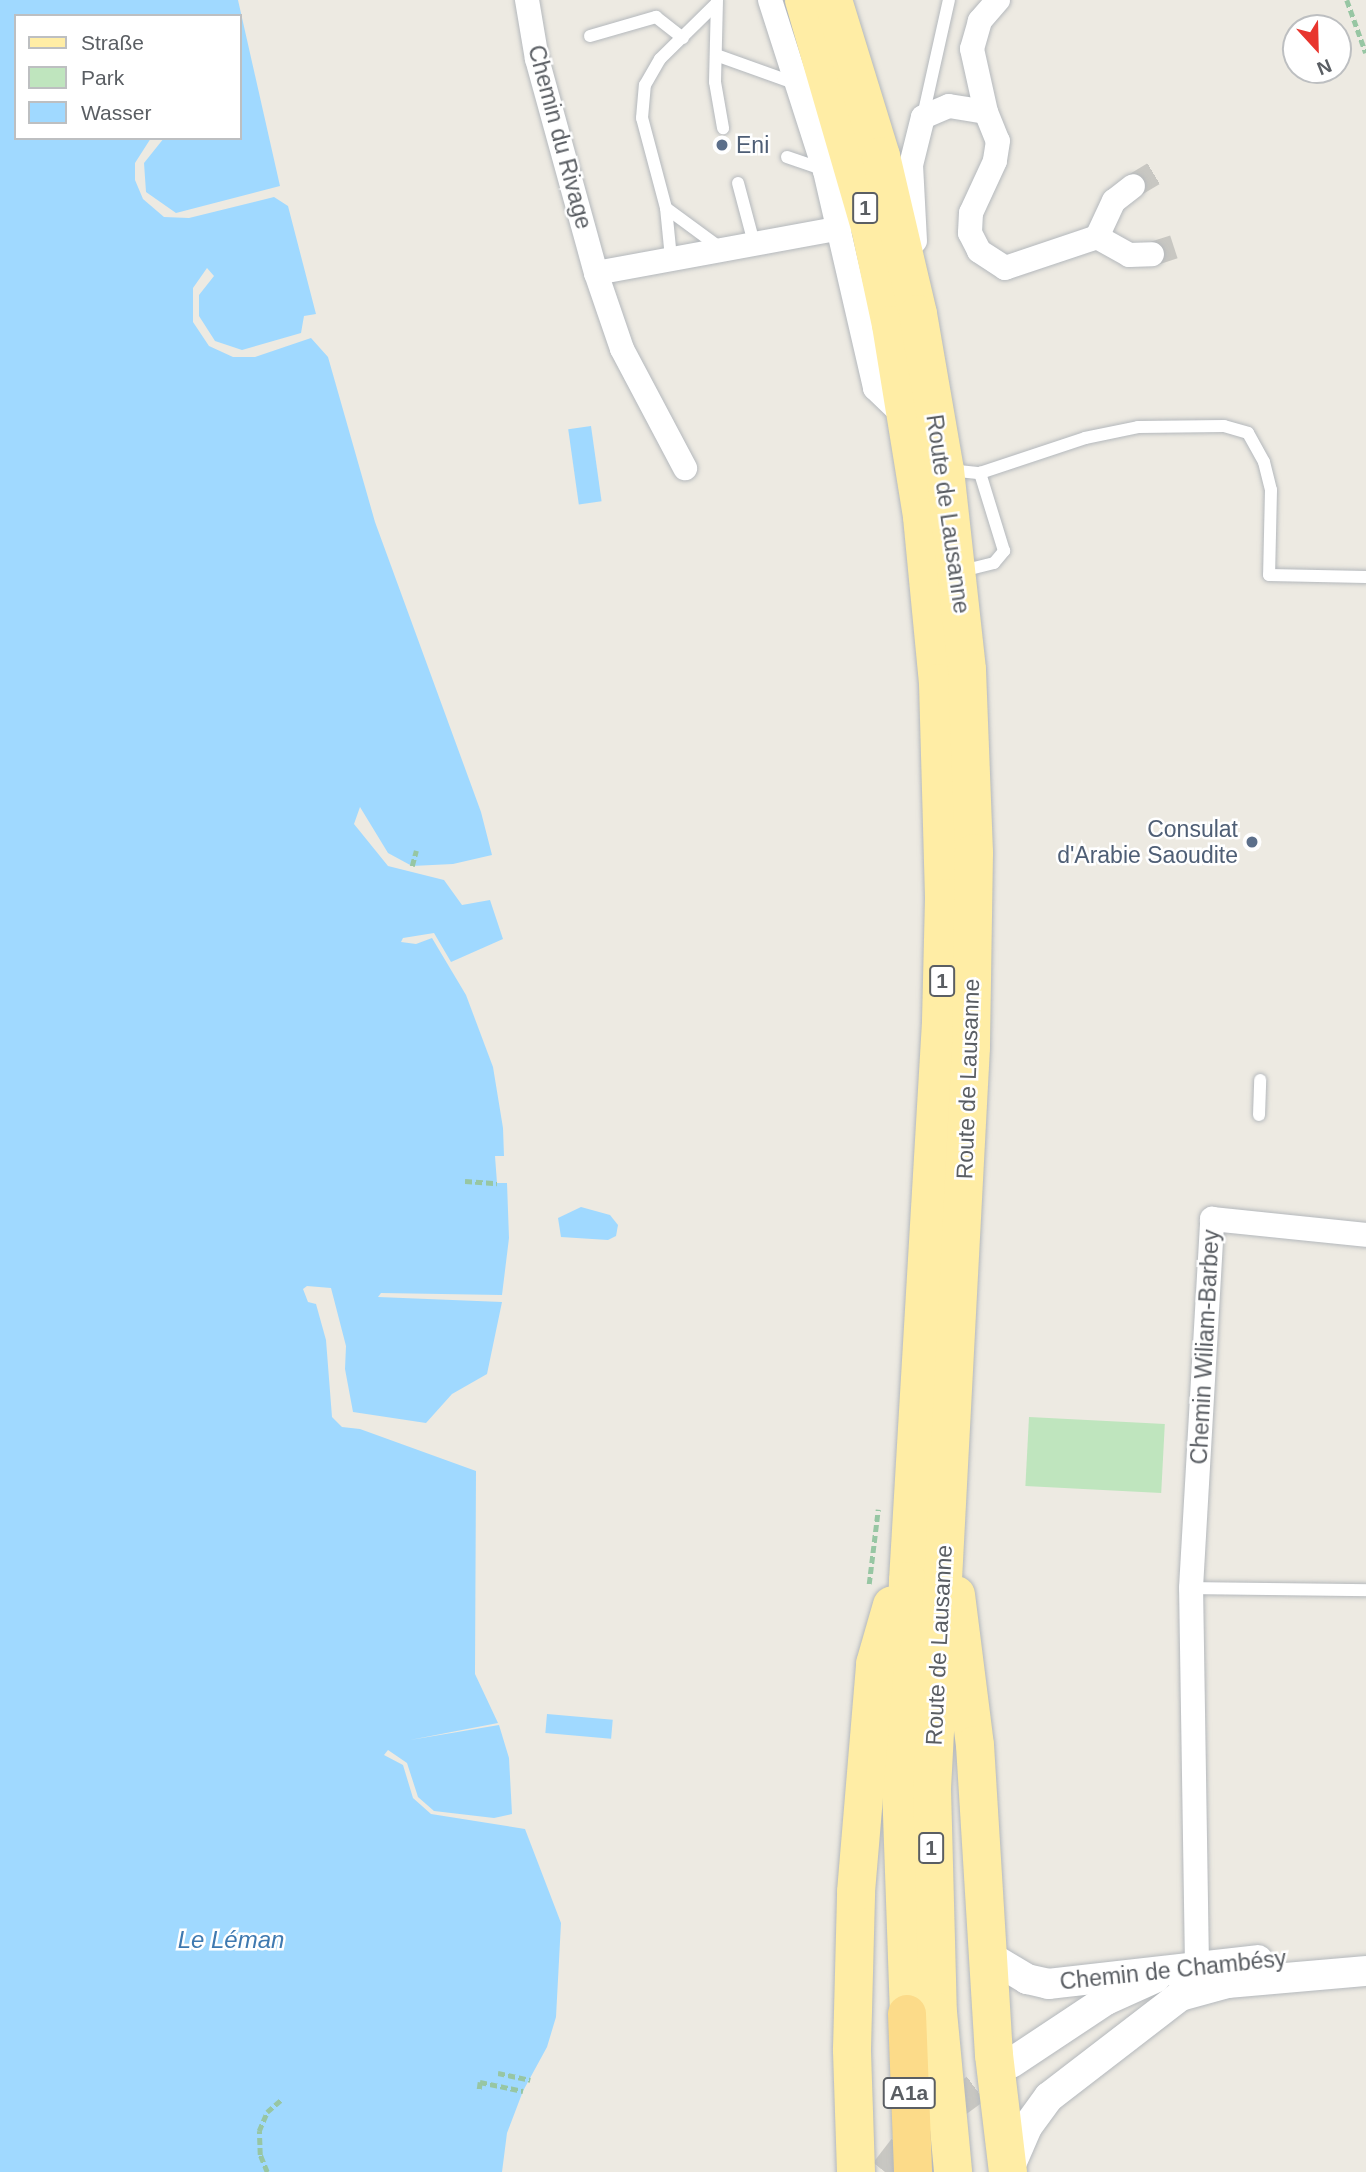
<!DOCTYPE html>
<html>
<head>
<meta charset="utf-8">
<style>
	body { margin:0 }
	#map { position:relative; width:1366px; height:2172px; overflow:hidden; background:#edeae2; font-family:Arial,sans-serif }
	div>[style] { position:absolute }
	.green>* { inset:0; background:#bfe5be; transform-origin:0 0 }
	.water>* { inset:0; background:#a0d9ff; transform-origin:0 0 }
	.minor-tunnel>* { height:24px; margin-top:-12px; transform-origin:0; background:repeating-linear-gradient(90deg,#c8c7c2 0 24px,transparent 0 36px) }
	.tertiary-tunnel>* { height:30px; margin-top:-15px; transform-origin:0; background:repeating-linear-gradient(90deg,#c8c7c2 0 30px,transparent 0 45px) }
	.path>* { height:4.5px; margin-top:-2.25px; transform-origin:0; background:repeating-linear-gradient(90deg,#97c6a3 0 7px,transparent 0 10.5px) }
	.roads { filter:drop-shadow(0 0 2px #b4b8bc) drop-shadow(0 0 2px #b4b8bc) }
	.service>* { height:12px; margin:-6px; padding:0 6px; transform-origin:6px; border-radius:6px; background:#fff }
	.minor>* { height:24px; margin:-12px; padding:0 12px; transform-origin:12px; border-radius:12px; background:#fff }
	.tertiary>* { height:30px; margin:-15px; padding:0 15px; transform-origin:15px; border-radius:15px; background:#fff }
	.primary>* { height:38px; margin:-19px; padding:0 19px; transform-origin:19px; border-radius:19px; background:#ffeda5 }
	.motorway>* { height:38px; margin:-19px; padding:0 19px; transform-origin:19px; border-radius:19px; background:#fcdb89 }
	.dots>* { width:19px; height:19px; translate:-50% -50%; box-sizing:border-box; border:4px solid #fff; border-radius:50% }
	span { translate:-50% -50%; white-space:nowrap; text-align:center; line-height:1.15; -webkit-text-stroke:5px #fff; paint-order:stroke }
	.shield-label span { padding:2px 5px; background:#fff; border:2px solid; border-radius:5px; -webkit-text-stroke-width:0 }
	.shield-label { font-size:21px; color:#5a5e63; font-weight:700 }
	.street-label { font-size:23px; color:#5a5e63 }
	.service-label { font-size:23px; color:#4e5e75 }
	.left { translate:0 -50%; text-align:left }
	.right { translate:-100% -50%; text-align:right }
	.water-label { font-size:24px; color:#3e79b0; font-style:italic }
	.legend { position:absolute; left:14px; top:14px; width:228px; height:126px; box-sizing:border-box; background:#fff; border:2px solid #bdbfc1; margin:0; padding:9px 12px; list-style:none; font-size:21px; color:#5a5e63 }
	.legend li { display:flex; align-items:center; gap:14px; height:35px }
	.legend b { width:35px; border:2px solid #bdbfc1 }
	.north { position:absolute; left:1282px; top:14px; width:70px; height:70px; box-sizing:border-box; background:#fff; border:2px solid #bdbfc1; border-radius:50%; rotate:158deg; font-size:19px; font-weight:700; line-height:28px; text-align:center; color:#5a5e63 }
	.north::after { content:''; display:block; margin:auto; width:24px; height:32px; background:#e8352d; clip-path:polygon(50% 0,100% 100%,50% 72%,0 100%) }
</style>
</head>
<body>
<div id="map">
	<div class="green">
		<i style="left:1029px;top:1417px;width:136px;height:69px;rotate:3deg"></i>
	</div>
	<div class="water">
		<i style="clip-path:polygon(0 0,238px 0,280px 186px,176px 213px,146px 192px,144px 163px,164px 138px,240px 138px,240px 16px,16px 16px,16px 138px,151px 138px,135px 163px,135px 180px,143px 199px,164px 217px,189px 218px,274px 197px,288px 206px,316px 314px,304px 316px,301px 333px,242px 350px,215px 341px,199px 316px,199px 295px,214px 276px,207px 268px,193px 288px,193px 322px,209px 346px,233px 357px,255px 357px,311px 338px,328px 357px,375px 522px,481px 812px,492px 855px,453px 864px,412px 866px,388px 853px,360px 807px,354px 824px,388px 866px,444px 880px,462px 905px,490px 900px,503px 939px,451px 962px,434px 933px,403px 938px,401px 942px,416px 944px,432px 938px,466px 995px,493px 1067px,503px 1128px,504px 1156px,495px 1156px,497px 1183px,507px 1183px,509px 1238px,502px 1295px,381px 1293px,378px 1297px,502px 1302px,487px 1374px,452px 1394px,426px 1423px,353px 1412px,345px 1369px,346px 1346px,331px 1288px,307px 1286px,303px 1289px,308px 1302px,316px 1304px,326px 1340px,332px 1417px,342px 1427px,360px 1429px,476px 1471px,475px 1674px,498px 1723px,410px 1740px,499px 1725px,509px 1758px,512px 1814px,494px 1818px,434px 1811px,418px 1797px,407px 1763px,388px 1750px,384px 1755px,403px 1765px,413px 1798px,431px 1814px,525px 1829px,561px 1923px,556px 2017px,547px 2047px,523px 2091px,507px 2133px,502px 2172px,0 2172px)"></i>
		<i style="left:591px;top:426px;width:76px;height:23px;rotate:82deg"></i>
		<i style="clip-path:polygon(581px 1207px,610px 1215px,618px 1225px,616px 1236px,608px 1240px,561px 1237px,558px 1218px)"></i>
		<i style="left:547px;top:1714px;width:66px;height:19px;rotate:5deg"></i>
	</div>
	<div class="minor-tunnel">
		<i style="left:1133px;top:186px;width:26px;rotate:-31deg"></i>
		<i style="left:1152px;top:254px;width:23px;rotate:-18deg"></i>
	</div>
	<div class="tertiary-tunnel">
		<i style="left:885px;top:2172px;width:49px;rotate:-52.4deg"></i>
		<i style="left:915px;top:2133px;width:119px;rotate:-36.1deg"></i>
	</div>
	<div class="path">
		<i style="left:1347px;top:0;width:56px;rotate:70.3deg"></i>
		<i style="left:412px;top:866px;width:16px;rotate:-75deg"></i>
		<i style="left:465px;top:1181px;width:32px;rotate:4deg"></i>
		<i style="left:869px;top:1584px;width:75px;rotate:-83.1deg"></i>
		<i style="left:498px;top:2073px;width:33px;rotate:12deg"></i>
		<i style="left:479px;top:2089px;width:7px;rotate:-82deg"></i>
		<i style="left:480px;top:2082px;width:44px;rotate:11.8deg"></i>
		<i style="left:267px;top:2172px;width:18px;rotate:-112deg"></i>
		<i style="left:260px;top:2155px;width:24px;rotate:-92deg"></i>
		<i style="left:259px;top:2131px;width:21px;rotate:-67deg"></i>
		<i style="left:267px;top:2112px;width:20px;rotate:-41deg"></i>
	</div>
	<div class="roads">
		<div class="service">
			<i style="left:717px;top:0;width:82px;rotate:91.4deg"></i>
			<i style="left:715px;top:82px;width:47px;rotate:80.1deg"></i>
			<i style="left:590px;top:36px;width:69px;rotate:-16.1deg"></i>
			<i style="left:656px;top:17px;width:34px;rotate:38deg"></i>
			<i style="left:716px;top:55px;width:83px;rotate:19.7deg"></i>
			<i style="left:923px;top:116px;width:119px;rotate:-77.4deg"></i>
			<i style="left:787px;top:157px;width:37px;rotate:19deg"></i>
			<i style="left:738px;top:183px;width:62px;rotate:75.1deg"></i>
			<i style="left:666px;top:208px;width:66px;rotate:36.3deg"></i>
			<i style="left:671px;top:258px;width:50px;rotate:-95.7deg"></i>
			<i style="left:666px;top:208px;width:93px;rotate:-104.9deg"></i>
			<i style="left:642px;top:118px;width:33px;rotate:-85deg"></i>
			<i style="left:645px;top:85px;width:30px;rotate:-60deg"></i>
			<i style="left:660px;top:59px;width:78px;rotate:-44.5deg"></i>
			<i style="left:949px;top:470px;width:31px;rotate:6deg"></i>
			<i style="left:980px;top:473px;width:111px;rotate:-18.4deg"></i>
			<i style="left:1085px;top:438px;width:54px;rotate:-11.7deg"></i>
			<i style="left:1138px;top:427px;width:86px;rotate:-0.7deg"></i>
			<i style="left:1224px;top:426px;width:25px;rotate:16deg"></i>
			<i style="left:1248px;top:433px;width:33px;rotate:61deg"></i>
			<i style="left:1264px;top:462px;width:29px;rotate:76deg"></i>
			<i style="left:1271px;top:490px;width:85px;rotate:91.3deg"></i>
			<i style="left:1269px;top:575px;width:97px;rotate:1.2deg"></i>
			<i style="left:962px;top:571px;width:33px;rotate:-14deg"></i>
			<i style="left:994px;top:563px;width:16px;rotate:-50deg"></i>
			<i style="left:1004px;top:551px;width:82px;rotate:-107.1deg"></i>
			<i style="left:1259px;top:1115px;width:35px;rotate:-88deg"></i>
			<i style="left:1191px;top:1588px;width:175px;rotate:0.7deg"></i>
		</div>
		<div class="minor">
			<i style="left:527px;top:0;width:60px;rotate:80.4deg"></i>
			<i style="left:537px;top:59px;width:222px;rotate:74.6deg"></i>
			<i style="left:596px;top:273px;width:248px;rotate:-10.4deg"></i>
			<i style="left:770px;top:0;width:180px;rotate:72.2deg"></i>
			<i style="left:825px;top:171px;width:223px;rotate:77deg"></i>
			<i style="left:875px;top:388px;width:42px;rotate:44deg"></i>
			<i style="left:998px;top:0;width:28px;rotate:131deg"></i>
			<i style="left:980px;top:21px;width:29px;rotate:106deg"></i>
			<i style="left:972px;top:49px;width:65px;rotate:77.5deg"></i>
			<i style="left:986px;top:112px;width:31px;rotate:68deg"></i>
			<i style="left:998px;top:141px;width:20px;rotate:99deg"></i>
			<i style="left:995px;top:161px;width:57px;rotate:114.8deg"></i>
			<i style="left:971px;top:213px;width:20px;rotate:93deg"></i>
			<i style="left:970px;top:233px;width:20px;rotate:63deg"></i>
			<i style="left:979px;top:251px;width:31px;rotate:33deg"></i>
			<i style="left:1005px;top:268px;width:97px;rotate:-18.6deg"></i>
			<i style="left:1097px;top:237px;width:40px;rotate:-65deg"></i>
			<i style="left:1114px;top:201px;width:24px;rotate:-38deg"></i>
			<i style="left:1097px;top:237px;width:37px;rotate:29deg"></i>
			<i style="left:1129px;top:255px;width:23px;rotate:-2deg"></i>
			<i style="left:915px;top:241px;width:76px;rotate:-93deg"></i>
			<i style="left:911px;top:165px;width:49px;rotate:-76deg"></i>
			<i style="left:923px;top:117px;width:28px;rotate:-23deg"></i>
			<i style="left:949px;top:106px;width:37px;rotate:9deg"></i>
			<i style="left:596px;top:273px;width:80px;rotate:71.1deg"></i>
			<i style="left:622px;top:349px;width:135px;rotate:62.1deg"></i>
			<i style="left:1197px;top:1966px;width:378px;rotate:-90.9deg"></i>
			<i style="left:1191px;top:1588px;width:370px;rotate:-86.7deg"></i>
			<i style="left:1212px;top:1219px;width:155px;rotate:5.9deg"></i>
		</div>
		<div class="tertiary">
			<i style="left:987px;top:1955px;width:47px;rotate:31deg"></i>
			<i style="left:1027px;top:1979px;width:22px;rotate:13deg"></i>
			<i style="left:1048px;top:1984px;width:211px;rotate:-6.5deg"></i>
			<i style="left:1011px;top:2063px;width:114px;rotate:-33.6deg"></i>
			<i style="left:1106px;top:2000px;width:54px;rotate:-24.2deg"></i>
			<i style="left:1008px;top:2171px;width:48px;rotate:-66.6deg"></i>
			<i style="left:1027px;top:2127px;width:37px;rotate:-54deg"></i>
			<i style="left:1049px;top:2097px;width:165px;rotate:-37.6deg"></i>
			<i style="left:1180px;top:1996px;width:50px;rotate:-15.2deg"></i>
			<i style="left:1228px;top:1983px;width:139px;rotate:-5deg"></i>
		</div>
		<div class="primary">
			<i style="left:804px;top:0;width:236px;rotate:73.8deg"></i>
			<i style="left:870px;top:227px;width:100px;rotate:77.9deg"></i>
			<i style="left:891px;top:325px;width:194px;rotate:80.8deg"></i>
			<i style="left:922px;top:517px;width:167px;rotate:84.5deg"></i>
			<i style="left:938px;top:683px;width:215px;rotate:88.4deg"></i>
			<i style="left:944px;top:898px;width:124px;rotate:91.4deg"></i>
			<i style="left:941px;top:1022px;width:560px;rotate:93.38deg"></i>
			<i style="left:908px;top:1581px;width:205px;rotate:92deg"></i>
			<i style="left:901px;top:1786px;width:260px;rotate:88deg"></i>
			<i style="left:833px;top:0;width:163px;rotate:72.9deg"></i>
			<i style="left:881px;top:156px;width:162px;rotate:76.8deg"></i>
			<i style="left:918px;top:314px;width:158px;rotate:80.2deg"></i>
			<i style="left:945px;top:470px;width:201px;rotate:83.7deg"></i>
			<i style="left:967px;top:670px;width:183px;rotate:87.8deg"></i>
			<i style="left:974px;top:853px;width:194px;rotate:90.9deg"></i>
			<i style="left:971px;top:1047px;width:742px;rotate:93.01deg"></i>
			<i style="left:932px;top:1788px;width:224px;rotate:88.5deg"></i>
			<i style="left:938px;top:2012px;width:161px;rotate:84.6deg"></i>
			<i style="left:956px;top:1595px;width:151px;rotate:82.8deg"></i>
			<i style="left:975px;top:1745px;width:311px;rotate:86.5deg"></i>
			<i style="left:994px;top:2055px;width:118px;rotate:83.2deg"></i>
			<i style="left:856px;top:2172px;width:123px;rotate:-91.9deg"></i>
			<i style="left:852px;top:2049px;width:157px;rotate:-88.5deg"></i>
			<i style="left:856px;top:1892px;width:229px;rotate:-85.2deg"></i>
			<i style="left:875px;top:1664px;width:61px;rotate:-73.9deg"></i>
		</div>
		<div class="motorway">
			<i style="left:907px;top:2014px;width:158px;rotate:87.8deg"></i>
		</div>
	</div>
	<div class="dots">
		<i style="left:722px;top:145px;background:#5c6f8a"></i>
		<i style="left:1252px;top:842px;background:#5c6f8a"></i>
	</div>
	<div class="shield-label">
		<span style="left:865px;top:208px">1</span>
		<span style="left:942px;top:981px">1</span>
		<span style="left:931px;top:1848px">1</span>
		<span style="left:909px;top:2093px">A1a</span>
	</div>
	<div class="street-label">
		<span style="left:560px;top:137px;rotate:75deg">Chemin du Rivage</span>
		<span style="left:948px;top:514px;rotate:82deg">Route de Lausanne</span>
		<span style="left:968px;top:1079px;rotate:-88deg">Route de Lausanne</span>
		<span style="left:1205px;top:1347px;rotate:-87deg">Chemin Wiliam-Barbey</span>
		<span style="left:939px;top:1645px;rotate:-87deg">Route de Lausanne</span>
		<span style="left:1173px;top:1970px;rotate:-6deg">Chemin de Chambésy</span>
	</div>
	<div class="service-label">
		<span class="left" style="left:736px;top:145px">Eni</span>
		<span class="right" style="left:1238px;top:842px">Consulat<br>d'Arabie Saoudite</span>
	</div>
	<div class="water-label">
		<span style="left:231px;top:1940px">Le Léman</span>
	</div>
	<ul class="legend">
	<li><b style="height:9px;background:#ffeda5"></b>Straße</li>
	<li><b style="height:19px;background:#bfe5be"></b>Park</li>
	<li><b style="height:19px;background:#a0d9ff"></b>Wasser</li>
	</ul>
	<div class="north">N</div>
</div>
</body>
</html>
